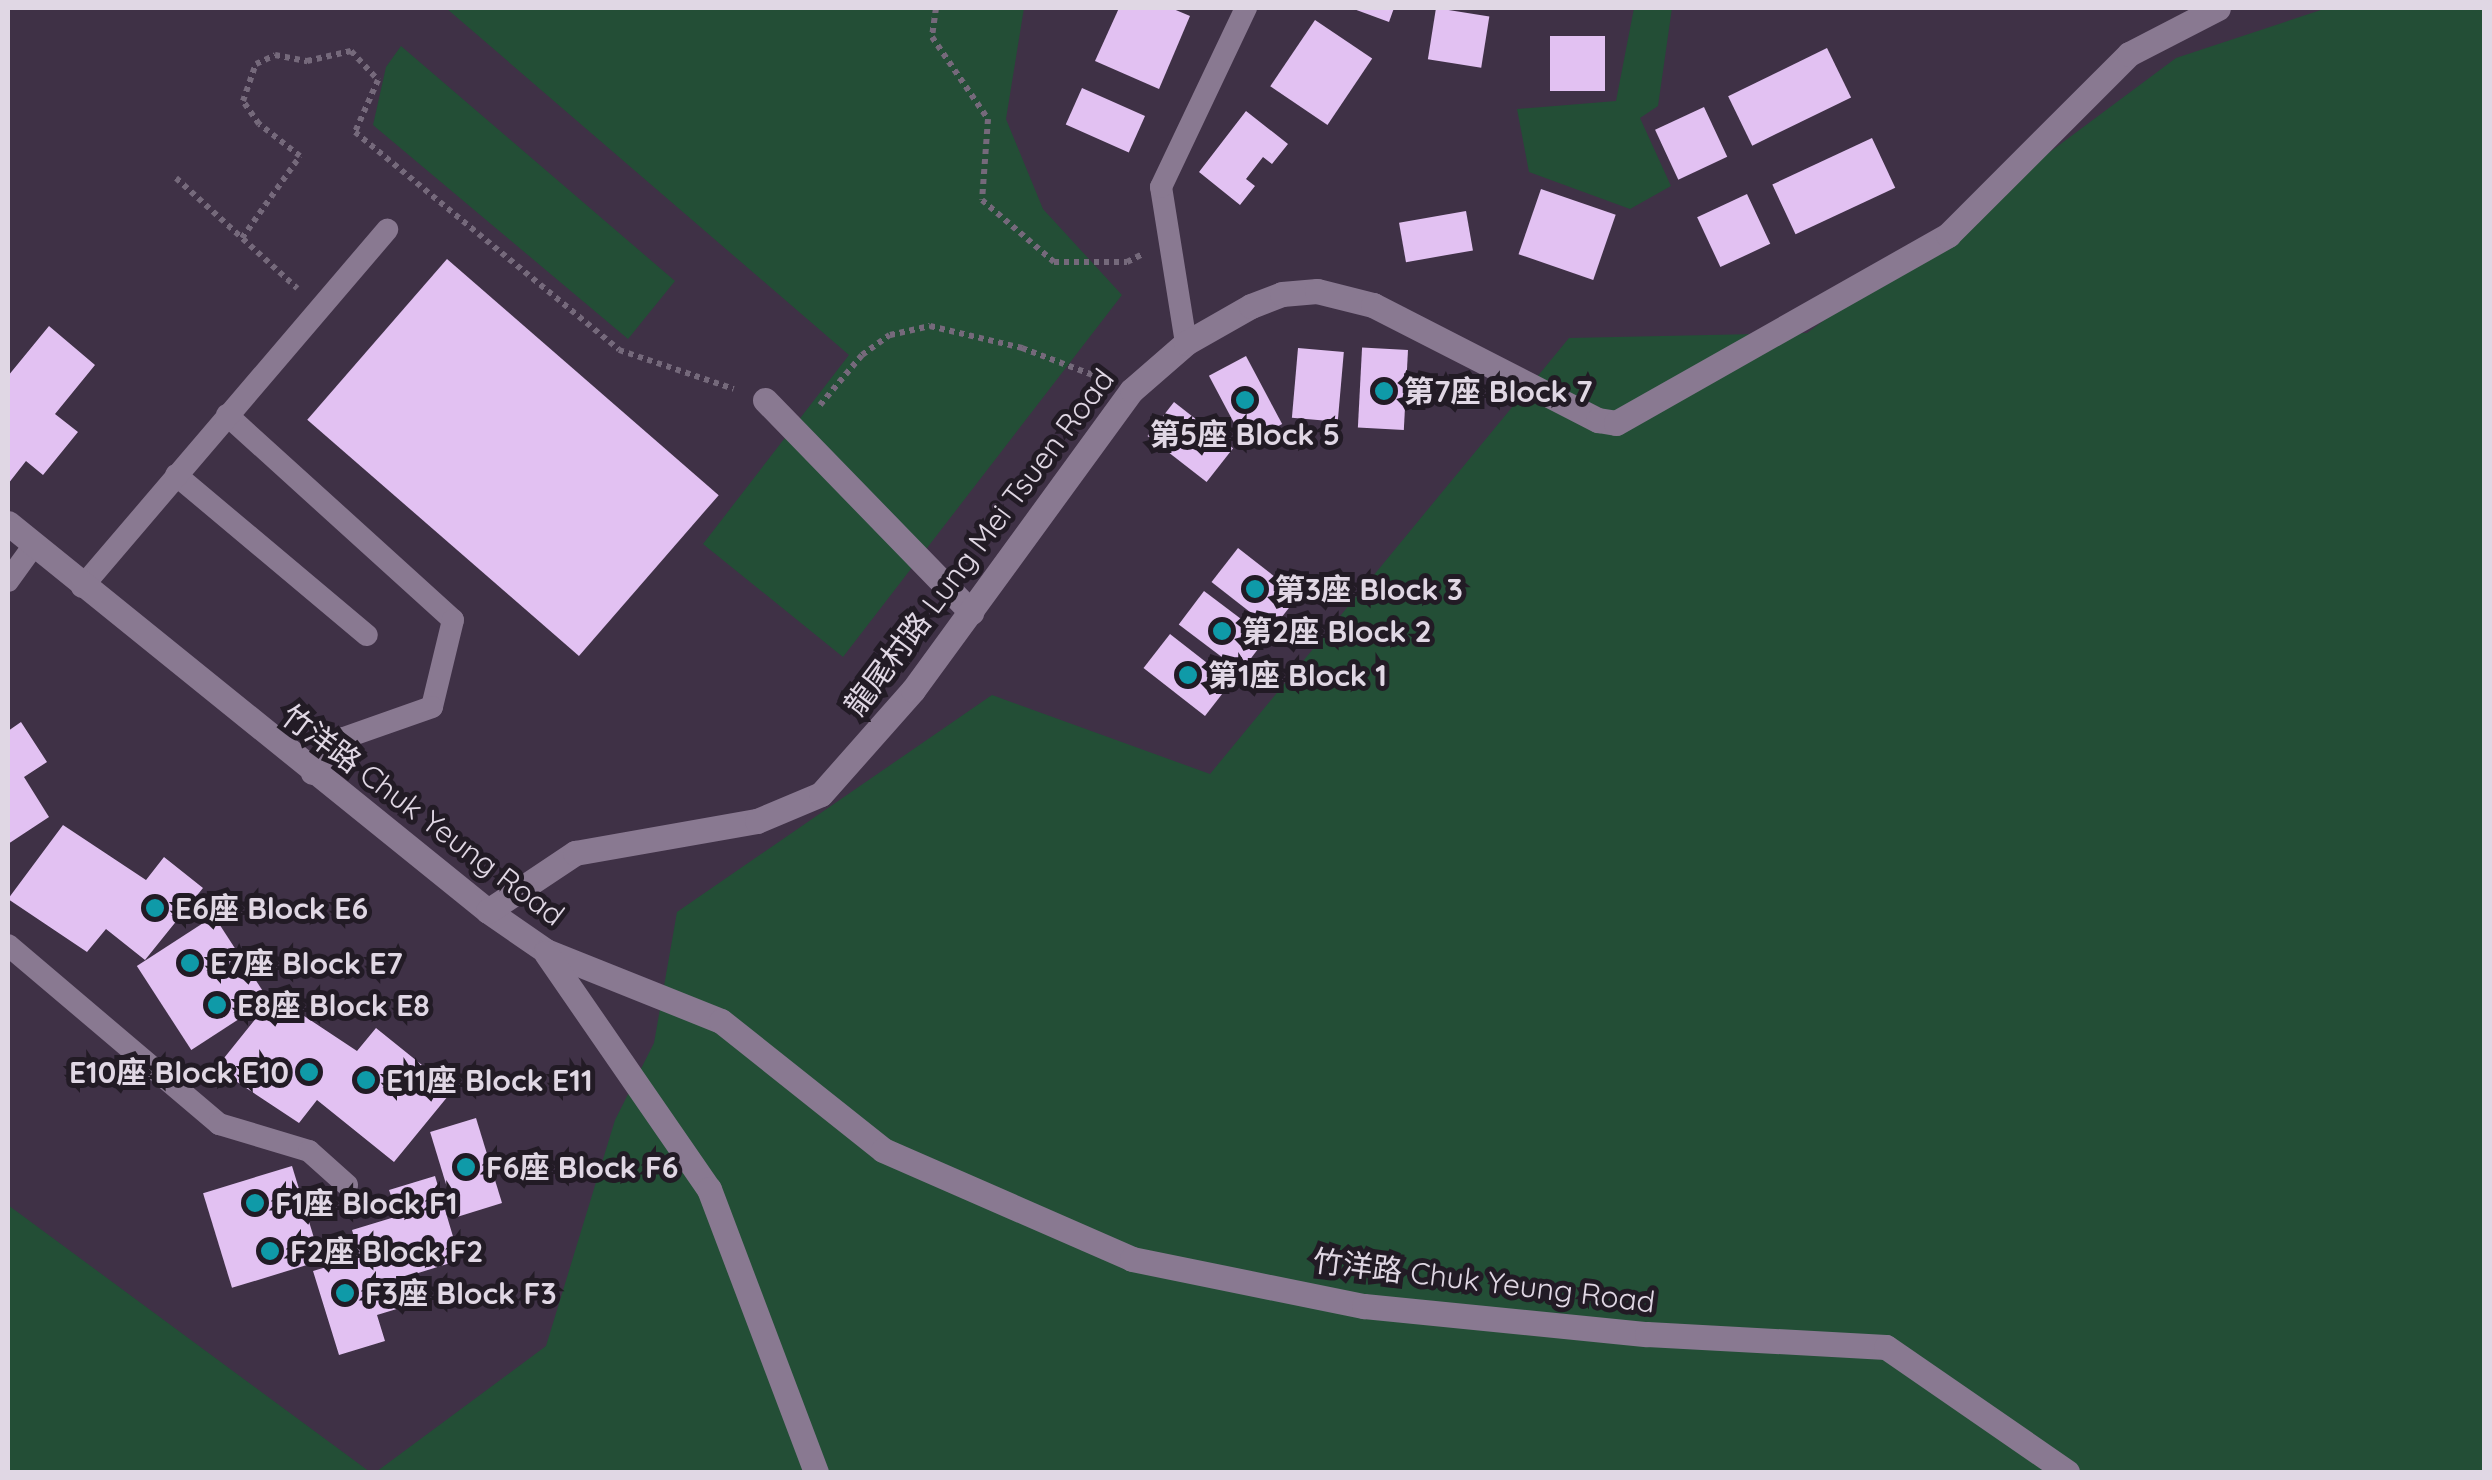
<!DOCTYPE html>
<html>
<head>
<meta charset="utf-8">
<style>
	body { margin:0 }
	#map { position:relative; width:2492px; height:1480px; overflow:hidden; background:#3f3146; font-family:Quicksand,"Noto Sans TC",sans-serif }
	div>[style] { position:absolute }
	.green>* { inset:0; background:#234e36 }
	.building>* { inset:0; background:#e2c1f2; transform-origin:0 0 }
	.path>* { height:6px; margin-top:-3px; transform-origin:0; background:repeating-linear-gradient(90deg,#75697b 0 5px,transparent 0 10px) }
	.service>* { height:22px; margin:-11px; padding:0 11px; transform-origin:11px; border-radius:11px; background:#897991 }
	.minor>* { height:25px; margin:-12.5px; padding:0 12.5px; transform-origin:12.5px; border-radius:12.5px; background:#897991 }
	.dots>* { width:28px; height:28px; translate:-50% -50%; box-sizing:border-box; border:5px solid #221b25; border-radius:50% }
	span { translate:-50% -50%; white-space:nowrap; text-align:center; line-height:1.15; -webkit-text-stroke:10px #221b25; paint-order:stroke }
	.poi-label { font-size:30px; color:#e0d7e4; font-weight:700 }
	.left { translate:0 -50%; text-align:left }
	.right { translate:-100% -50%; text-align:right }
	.street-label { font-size:30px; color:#e0d7e4 }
	.frame { position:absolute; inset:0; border:10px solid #e0d7e4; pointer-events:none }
</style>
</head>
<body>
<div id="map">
	<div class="green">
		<i style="clip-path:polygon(446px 8px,1024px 8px,1006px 119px,1043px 209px,1122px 295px,843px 657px,703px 544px,849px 355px)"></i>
		<i style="clip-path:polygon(1634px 8px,1672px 8px,1658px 106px,1640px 118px,1671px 186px,1630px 209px,1529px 172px,1517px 109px,1616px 101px)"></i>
		<i style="clip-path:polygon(2327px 8px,2484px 8px,2484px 1472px,376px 1472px,546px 1346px,615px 1120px,654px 1043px,677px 912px,992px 695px,1210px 774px,1569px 338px,1807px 333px,2176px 58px)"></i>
		<i style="clip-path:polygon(401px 46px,675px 281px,628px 339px,373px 125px,386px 67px)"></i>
		<i style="clip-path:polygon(8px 1205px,370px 1472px,8px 1472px)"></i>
	</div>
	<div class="building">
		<i style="clip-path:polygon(1119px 8px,1171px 8px,1190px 16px,1159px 89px,1095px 61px)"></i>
		<i style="clip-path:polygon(1351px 8px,1394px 8px,1389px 22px)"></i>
		<i style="left:1436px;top:8px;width:54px;height:52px;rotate:9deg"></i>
		<i style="left:1315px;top:20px;width:69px;height:80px;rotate:34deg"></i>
		<i style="left:1550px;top:36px;width:55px;height:55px"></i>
		<i style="left:1827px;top:48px;width:55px;height:110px;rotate:64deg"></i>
		<i style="left:1082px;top:88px;width:69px;height:40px;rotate:24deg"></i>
		<i style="left:1704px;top:107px;width:55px;height:54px;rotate:65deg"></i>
		<i style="clip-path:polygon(1246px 111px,1288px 144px,1272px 164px,1263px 157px,1246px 179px,1255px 186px,1240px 205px,1199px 172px)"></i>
		<i style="left:1872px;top:138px;width:55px;height:110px;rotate:65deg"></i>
		<i style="left:1541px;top:189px;width:79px;height:69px;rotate:19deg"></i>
		<i style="left:1747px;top:194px;width:55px;height:55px;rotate:65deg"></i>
		<i style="left:1466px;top:211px;width:40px;height:68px;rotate:80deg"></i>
		<i style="left:447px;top:259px;width:360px;height:213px;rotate:41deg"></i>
		<i style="clip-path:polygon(49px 326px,95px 365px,55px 414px,78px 432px,43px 475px,26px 461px,8px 484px,8px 376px)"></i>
		<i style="left:1298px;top:348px;width:46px;height:70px;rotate:5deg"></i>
		<i style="left:1408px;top:350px;width:80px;height:46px;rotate:93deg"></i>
		<i style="left:1246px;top:356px;width:77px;height:42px;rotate:62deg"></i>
		<i style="left:1174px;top:402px;width:75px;height:43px;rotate:38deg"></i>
		<i style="left:1238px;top:548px;width:77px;height:43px;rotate:38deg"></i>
		<i style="left:1204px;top:591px;width:78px;height:42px;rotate:37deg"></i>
		<i style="left:1170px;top:634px;width:78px;height:43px;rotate:38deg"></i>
		<i style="clip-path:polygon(21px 722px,47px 762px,24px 777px,49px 817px,8px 844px,8px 731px)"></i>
		<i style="clip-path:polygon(63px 825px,146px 880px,164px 857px,203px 888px,145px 960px,106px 929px,87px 952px,8px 899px)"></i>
		<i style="left:214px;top:916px;width:100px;height:92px;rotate:57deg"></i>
		<i style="clip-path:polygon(274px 996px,357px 1051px,376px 1028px,453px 1090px,394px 1162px,317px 1100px,299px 1123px,216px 1068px)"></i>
		<i style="left:476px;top:1118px;width:89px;height:48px;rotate:73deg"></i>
		<i style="left:292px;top:1166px;width:99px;height:93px;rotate:73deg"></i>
		<i style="clip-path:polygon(435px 1176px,460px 1260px,415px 1274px,423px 1301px,377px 1315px,385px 1341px,339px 1355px,313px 1271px,360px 1257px,352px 1230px,398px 1216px,389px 1190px)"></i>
	</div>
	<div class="path">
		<i style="left:936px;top:8px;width:29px;rotate:98deg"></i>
		<i style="left:932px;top:37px;width:99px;rotate:55.7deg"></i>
		<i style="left:988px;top:119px;width:81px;rotate:94.2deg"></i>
		<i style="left:982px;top:200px;width:95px;rotate:40.7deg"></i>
		<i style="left:1054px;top:262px;width:73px"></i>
		<i style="left:1127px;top:262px;width:16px;rotate:-27deg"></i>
		<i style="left:176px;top:178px;width:164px;rotate:42.3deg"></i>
		<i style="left:242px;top:238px;width:100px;rotate:-54.7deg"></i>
		<i style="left:300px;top:156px;width:52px;rotate:-142deg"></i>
		<i style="left:259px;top:124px;width:28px;rotate:-125deg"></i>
		<i style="left:243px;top:101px;width:39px;rotate:-71deg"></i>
		<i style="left:256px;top:64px;width:21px;rotate:-25deg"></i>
		<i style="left:275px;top:55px;width:33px;rotate:11deg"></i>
		<i style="left:307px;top:61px;width:45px;rotate:-12.8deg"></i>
		<i style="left:351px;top:51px;width:40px;rotate:47deg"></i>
		<i style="left:378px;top:80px;width:57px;rotate:113.9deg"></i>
		<i style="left:355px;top:132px;width:342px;rotate:39.5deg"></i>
		<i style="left:619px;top:350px;width:121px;rotate:18.7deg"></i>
		<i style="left:820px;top:405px;width:65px;rotate:-50deg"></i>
		<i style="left:862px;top:355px;width:34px;rotate:-36deg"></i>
		<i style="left:890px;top:335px;width:41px;rotate:-12.7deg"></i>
		<i style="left:930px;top:326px;width:95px;rotate:13.4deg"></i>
		<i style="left:1022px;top:348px;width:81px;rotate:20.9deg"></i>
	</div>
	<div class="service">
		<i style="left:1186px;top:343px;width:158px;rotate:-99.1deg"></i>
		<i style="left:1161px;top:187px;width:198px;rotate:-64.6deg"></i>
		<i style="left:227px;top:415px;width:305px;rotate:42.2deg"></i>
		<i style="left:453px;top:620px;width:89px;rotate:103.6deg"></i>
		<i style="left:432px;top:707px;width:93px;rotate:160.6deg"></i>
		<i style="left:344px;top:738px;width:48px;rotate:131.6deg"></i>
		<i style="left:176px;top:475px;width:249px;rotate:40deg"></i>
		<i style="left:8px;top:581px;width:44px;rotate:-54.2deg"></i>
		<i style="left:82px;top:587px;width:470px;rotate:-49.5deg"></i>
		<i style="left:8px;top:945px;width:277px;rotate:40.3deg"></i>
		<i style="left:219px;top:1124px;width:94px;rotate:16.7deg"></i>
		<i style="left:309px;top:1151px;width:51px;rotate:41.8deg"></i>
	</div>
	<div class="minor">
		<i style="left:765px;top:400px;width:296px;rotate:45.8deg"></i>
		<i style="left:8px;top:523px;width:617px;rotate:38.95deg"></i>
		<i style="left:488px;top:911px;width:70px;rotate:34.6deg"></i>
		<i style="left:546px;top:951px;width:188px;rotate:21.8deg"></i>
		<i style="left:721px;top:1021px;width:207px;rotate:38.5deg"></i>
		<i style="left:883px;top:1150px;width:272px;rotate:23.6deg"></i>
		<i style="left:1132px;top:1259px;width:237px;rotate:11.5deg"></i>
		<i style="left:1364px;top:1306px;width:284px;rotate:5.7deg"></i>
		<i style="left:1647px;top:1334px;width:239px;rotate:3.1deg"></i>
		<i style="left:1886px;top:1347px;width:220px;rotate:34.6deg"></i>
		<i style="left:488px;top:911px;width:105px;rotate:-33.7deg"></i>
		<i style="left:575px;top:853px;width:185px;rotate:-10deg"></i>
		<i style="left:757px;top:821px;width:69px;rotate:-22.9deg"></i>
		<i style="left:821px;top:794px;width:139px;rotate:-48.5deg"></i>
		<i style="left:913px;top:690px;width:371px;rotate:-53.9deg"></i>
		<i style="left:1132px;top:390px;width:72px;rotate:-41deg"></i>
		<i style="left:1186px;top:343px;width:75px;rotate:-29.6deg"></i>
		<i style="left:1251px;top:306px;width:33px;rotate:-21deg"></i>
		<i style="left:1282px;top:294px;width:35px;rotate:-5deg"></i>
		<i style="left:1317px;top:291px;width:58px;rotate:14deg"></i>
		<i style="left:1373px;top:305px;width:253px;rotate:27.1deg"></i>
		<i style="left:1598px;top:420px;width:18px;rotate:9deg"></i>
		<i style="left:1616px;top:423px;width:382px;rotate:-29.5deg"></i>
		<i style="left:1948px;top:235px;width:256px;rotate:-45deg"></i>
		<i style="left:2129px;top:54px;width:100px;rotate:-27.3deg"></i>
		<i style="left:546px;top:953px;width:287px;rotate:55.4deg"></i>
		<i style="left:709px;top:1189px;width:303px;rotate:69.3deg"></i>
	</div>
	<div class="dots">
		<i style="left:1384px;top:391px;background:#0f9aa8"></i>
		<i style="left:1245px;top:400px;background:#0f9aa8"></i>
		<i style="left:1255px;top:589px;background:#0f9aa8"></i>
		<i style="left:1222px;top:631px;background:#0f9aa8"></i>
		<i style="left:1188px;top:675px;background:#0f9aa8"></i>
		<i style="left:155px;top:908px;background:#0f9aa8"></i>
		<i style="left:190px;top:963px;background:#0f9aa8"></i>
		<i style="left:217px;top:1005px;background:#0f9aa8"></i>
		<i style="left:309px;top:1072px;background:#0f9aa8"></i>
		<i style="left:366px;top:1080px;background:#0f9aa8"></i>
		<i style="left:466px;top:1167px;background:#0f9aa8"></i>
		<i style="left:255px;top:1203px;background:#0f9aa8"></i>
		<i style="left:270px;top:1251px;background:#0f9aa8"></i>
		<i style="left:345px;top:1293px;background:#0f9aa8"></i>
	</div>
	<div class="poi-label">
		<span class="left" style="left:1404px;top:391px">第7座 Block 7</span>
		<span style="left:1245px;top:434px">第5座 Block 5</span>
		<span class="left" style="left:1275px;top:589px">第3座 Block 3</span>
		<span class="left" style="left:1242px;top:631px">第2座 Block 2</span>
		<span class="left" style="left:1208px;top:675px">第1座 Block 1</span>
		<span class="left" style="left:175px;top:908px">E6座 Block E6</span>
		<span class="left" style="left:210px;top:963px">E7座 Block E7</span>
		<span class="left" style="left:237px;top:1005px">E8座 Block E8</span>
		<span class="right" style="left:289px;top:1072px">E10座 Block E10</span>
		<span class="left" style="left:386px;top:1080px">E11座 Block E11</span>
		<span class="left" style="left:486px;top:1167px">F6座 Block F6</span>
		<span class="left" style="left:275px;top:1203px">F1座 Block F1</span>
		<span class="left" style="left:290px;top:1251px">F2座 Block F2</span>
		<span class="left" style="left:365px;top:1293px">F3座 Block F3</span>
	</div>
	<div class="street-label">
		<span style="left:979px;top:542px;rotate:-53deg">龍尾村路 Lung Mei Tsuen Road</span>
		<span style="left:423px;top:815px;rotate:37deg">竹洋路 Chuk Yeung Road</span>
		<span style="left:1484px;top:1281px;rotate:7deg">竹洋路 Chuk Yeung Road</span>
	</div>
	<div class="frame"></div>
</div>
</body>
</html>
